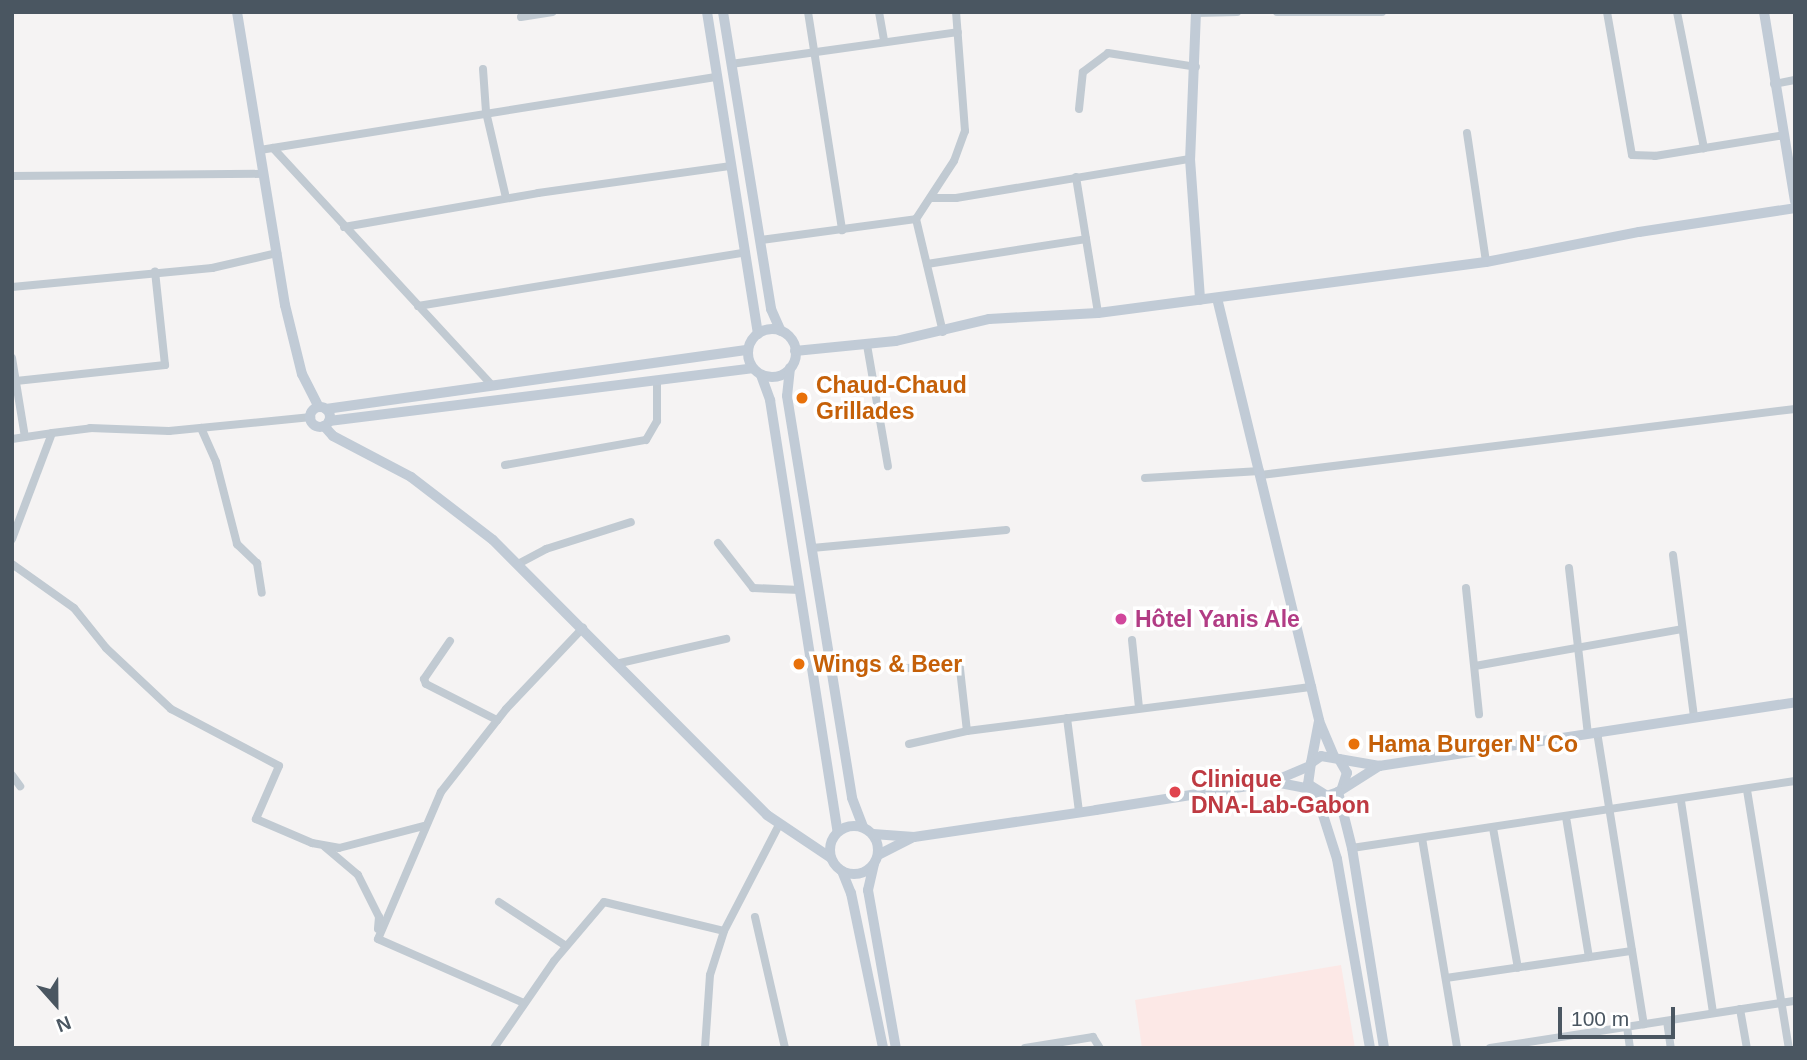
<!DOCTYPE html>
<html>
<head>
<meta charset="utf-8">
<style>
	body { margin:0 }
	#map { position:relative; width:1807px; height:1060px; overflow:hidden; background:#f5f3f3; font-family:Arial,sans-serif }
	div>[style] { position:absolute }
	.medical>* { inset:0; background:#fce8e6 }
	.street>* { height:8px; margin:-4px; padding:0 4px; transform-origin:4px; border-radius:4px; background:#c1cad2 }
	.secondary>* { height:10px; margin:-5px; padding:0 5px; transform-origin:5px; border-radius:5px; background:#c1cbd6 }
	.secondary>.ring { margin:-5px; padding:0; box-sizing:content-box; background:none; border:10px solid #c1cbd6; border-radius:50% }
	.dots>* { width:19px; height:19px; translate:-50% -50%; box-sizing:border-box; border:4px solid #fff; border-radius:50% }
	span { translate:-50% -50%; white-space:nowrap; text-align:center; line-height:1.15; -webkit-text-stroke:7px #fff; paint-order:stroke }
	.food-label { font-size:23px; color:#c56008; font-weight:700 }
	.left { translate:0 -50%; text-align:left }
	.hotel-label { font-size:23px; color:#b23c85; font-weight:700 }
	.health-label { font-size:23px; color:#be3a42; font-weight:700 }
	.frame { position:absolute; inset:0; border:14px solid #4a5661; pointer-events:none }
	.north { position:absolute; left:21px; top:969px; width:70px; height:70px; -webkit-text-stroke:5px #fff; paint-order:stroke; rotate:159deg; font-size:19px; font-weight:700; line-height:28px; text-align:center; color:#4a5661 }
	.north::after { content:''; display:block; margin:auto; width:24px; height:32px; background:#4a5661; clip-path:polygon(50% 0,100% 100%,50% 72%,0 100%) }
	.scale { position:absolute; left:1558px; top:1007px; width:117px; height:32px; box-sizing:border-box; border:4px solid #4a5661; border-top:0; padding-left:9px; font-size:21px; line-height:24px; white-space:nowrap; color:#4a5661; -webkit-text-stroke:5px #fff; paint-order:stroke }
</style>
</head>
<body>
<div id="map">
	<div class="medical">
		<i style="clip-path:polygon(1341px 965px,1355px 1048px,1142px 1048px,1135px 1000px)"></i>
	</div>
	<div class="street">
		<i style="left:808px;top:12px;width:221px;rotate:81.1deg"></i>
		<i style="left:879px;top:12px;width:29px;rotate:80deg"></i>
		<i style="left:1277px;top:12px;width:105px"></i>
		<i style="left:1607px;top:12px;width:145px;rotate:80.1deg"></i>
		<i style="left:1632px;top:155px;width:23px;rotate:2deg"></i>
		<i style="left:1655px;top:156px;width:131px;rotate:-9.2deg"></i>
		<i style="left:1677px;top:12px;width:139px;rotate:78.8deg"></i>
		<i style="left:1196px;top:13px;width:41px;rotate:-1.4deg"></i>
		<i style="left:521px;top:17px;width:32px;rotate:-9deg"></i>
		<i style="left:731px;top:64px;width:229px;rotate:-8deg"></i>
		<i style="left:483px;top:69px;width:43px;rotate:86deg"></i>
		<i style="left:486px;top:112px;width:88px;rotate:76.9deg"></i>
		<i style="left:1774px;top:84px;width:21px;rotate:-11deg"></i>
		<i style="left:1079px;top:109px;width:37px;rotate:-84deg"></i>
		<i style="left:1083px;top:72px;width:31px;rotate:-37deg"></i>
		<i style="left:1108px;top:53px;width:89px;rotate:9deg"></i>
		<i style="left:1467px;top:133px;width:130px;rotate:81.6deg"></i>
		<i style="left:273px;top:148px;width:321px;rotate:47.3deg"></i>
		<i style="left:260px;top:150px;width:463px;rotate:-9.1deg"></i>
		<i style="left:12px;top:176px;width:252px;rotate:-0.5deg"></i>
		<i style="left:1076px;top:177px;width:138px;rotate:80.8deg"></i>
		<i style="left:931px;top:198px;width:25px"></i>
		<i style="left:956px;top:198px;width:237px;rotate:-9.5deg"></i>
		<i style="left:916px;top:219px;width:116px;rotate:76.6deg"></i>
		<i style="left:344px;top:227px;width:197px;rotate:-9.9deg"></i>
		<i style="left:538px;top:193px;width:195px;rotate:-8deg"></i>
		<i style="left:761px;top:240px;width:156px;rotate:-7.7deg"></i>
		<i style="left:916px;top:219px;width:69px;rotate:-56.8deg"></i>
		<i style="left:954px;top:161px;width:32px;rotate:-70deg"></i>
		<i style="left:965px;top:131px;width:119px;rotate:-94.3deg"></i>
		<i style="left:927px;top:264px;width:161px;rotate:-8.9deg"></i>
		<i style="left:12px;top:287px;width:201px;rotate:-5.4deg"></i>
		<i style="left:212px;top:268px;width:67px;rotate:-13deg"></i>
		<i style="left:418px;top:306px;width:332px;rotate:-9.3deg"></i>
		<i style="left:867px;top:345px;width:123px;rotate:80.2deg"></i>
		<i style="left:12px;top:358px;width:80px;rotate:80.7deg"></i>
		<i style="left:16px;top:381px;width:150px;rotate:-6.1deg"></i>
		<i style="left:165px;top:365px;width:94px;rotate:-96.1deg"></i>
		<i style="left:201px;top:428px;width:37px;rotate:66deg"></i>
		<i style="left:216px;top:462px;width:85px;rotate:75.6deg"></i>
		<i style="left:237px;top:544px;width:28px;rotate:44deg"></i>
		<i style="left:257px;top:563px;width:30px;rotate:81deg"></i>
		<i style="left:12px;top:439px;width:40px;rotate:-8.5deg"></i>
		<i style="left:505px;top:465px;width:143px;rotate:-10.1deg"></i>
		<i style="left:646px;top:440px;width:22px;rotate:-60deg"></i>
		<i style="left:657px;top:421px;width:41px;rotate:-90deg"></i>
		<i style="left:1261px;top:475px;width:538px;rotate:-7.05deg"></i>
		<i style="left:1145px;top:478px;width:115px;rotate:-3.5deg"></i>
		<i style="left:12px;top:539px;width:113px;rotate:-69.3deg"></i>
		<i style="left:52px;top:433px;width:38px;rotate:-7deg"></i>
		<i style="left:90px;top:428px;width:79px;rotate:2.2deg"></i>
		<i style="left:169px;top:431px;width:143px;rotate:-5.6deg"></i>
		<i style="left:718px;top:543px;width:57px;rotate:52.1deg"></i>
		<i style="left:753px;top:588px;width:47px;rotate:2.4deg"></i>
		<i style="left:812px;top:548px;width:195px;rotate:-5.3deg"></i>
		<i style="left:1673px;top:555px;width:163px;rotate:82.6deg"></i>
		<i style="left:12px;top:564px;width:76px;rotate:35.4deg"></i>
		<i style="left:74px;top:608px;width:51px;rotate:51.3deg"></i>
		<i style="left:106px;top:648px;width:89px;rotate:43.2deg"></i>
		<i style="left:171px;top:709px;width:122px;rotate:27.8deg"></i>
		<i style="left:279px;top:766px;width:58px;rotate:113.5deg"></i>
		<i style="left:256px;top:819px;width:61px;rotate:23.2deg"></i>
		<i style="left:312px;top:843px;width:27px;rotate:10deg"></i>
		<i style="left:339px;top:848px;width:88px;rotate:-14.5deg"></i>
		<i style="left:518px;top:564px;width:32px;rotate:-28deg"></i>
		<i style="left:546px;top:549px;width:89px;rotate:-17.6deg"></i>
		<i style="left:1569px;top:568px;width:167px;rotate:83.5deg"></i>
		<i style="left:1466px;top:588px;width:127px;rotate:84.1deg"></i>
		<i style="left:1132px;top:640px;width:68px;rotate:84.1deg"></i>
		<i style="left:450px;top:641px;width:46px;rotate:124.4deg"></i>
		<i style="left:424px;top:679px;width:5px;rotate:68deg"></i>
		<i style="left:426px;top:684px;width:80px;rotate:26.9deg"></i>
		<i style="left:620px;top:663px;width:109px;rotate:-12.8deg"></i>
		<i style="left:1475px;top:666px;width:210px;rotate:-10.1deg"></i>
		<i style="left:896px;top:670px;width:64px;rotate:-9deg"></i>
		<i style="left:959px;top:660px;width:71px;rotate:83.6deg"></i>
		<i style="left:967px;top:731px;width:348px;rotate:-7.3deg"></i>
		<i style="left:1067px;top:718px;width:95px;rotate:82.7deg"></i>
		<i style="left:1597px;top:732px;width:296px;rotate:80.9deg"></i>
		<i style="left:909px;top:744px;width:59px;rotate:-12.6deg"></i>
		<i style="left:12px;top:775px;width:14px;rotate:54deg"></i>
		<i style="left:1747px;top:790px;width:261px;rotate:80.8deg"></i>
		<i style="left:1681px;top:801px;width:214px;rotate:81.4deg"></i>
		<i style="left:1566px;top:817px;width:142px;rotate:80.7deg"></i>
		<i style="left:1493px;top:828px;width:142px;rotate:79.9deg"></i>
		<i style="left:1422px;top:838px;width:213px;rotate:80.5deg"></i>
		<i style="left:325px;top:847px;width:43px;rotate:40.3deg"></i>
		<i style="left:358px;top:875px;width:47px;rotate:63.4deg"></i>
		<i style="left:379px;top:917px;width:12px;rotate:95deg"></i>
		<i style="left:1352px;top:848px;width:448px;rotate:-8.6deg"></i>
		<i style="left:499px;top:902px;width:80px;rotate:33.3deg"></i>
		<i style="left:755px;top:917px;width:134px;rotate:77.1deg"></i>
		<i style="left:378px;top:939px;width:160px;rotate:-66.8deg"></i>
		<i style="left:441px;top:792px;width:105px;rotate:-51.9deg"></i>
		<i style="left:506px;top:709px;width:112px;rotate:-46.5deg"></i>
		<i style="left:378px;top:939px;width:159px;rotate:23.7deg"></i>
		<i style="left:1446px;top:978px;width:188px;rotate:-8.3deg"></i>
		<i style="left:1740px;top:1009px;width:40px;rotate:80deg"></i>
		<i style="left:1667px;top:1021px;width:27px;rotate:82deg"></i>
		<i style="left:1627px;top:1027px;width:21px;rotate:82deg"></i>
		<i style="left:494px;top:1048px;width:106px;rotate:-55.4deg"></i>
		<i style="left:554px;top:961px;width:77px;rotate:-49.7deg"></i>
		<i style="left:604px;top:902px;width:123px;rotate:13.6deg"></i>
		<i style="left:705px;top:1048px;width:73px;rotate:-86.1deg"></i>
		<i style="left:710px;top:975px;width:46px;rotate:-72.3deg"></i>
		<i style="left:724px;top:931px;width:119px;rotate:-62.6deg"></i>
		<i style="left:1025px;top:1048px;width:69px;rotate:-9.2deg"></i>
		<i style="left:1093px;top:1037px;width:13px;rotate:58deg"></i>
		<i style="left:1490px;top:1048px;width:309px;rotate:-8.8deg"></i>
	</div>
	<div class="secondary">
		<i style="left:237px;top:12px;width:297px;rotate:80.7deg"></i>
		<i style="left:285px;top:305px;width:71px;rotate:76.2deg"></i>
		<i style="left:302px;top:374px;width:37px;rotate:63deg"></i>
		<i style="left:707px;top:12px;width:326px;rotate:81deg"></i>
		<i style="left:723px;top:12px;width:301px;rotate:80.8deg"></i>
		<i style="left:771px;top:309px;width:24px;rotate:66deg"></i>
		<i style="left:1196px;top:12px;width:147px;rotate:92.3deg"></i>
		<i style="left:1190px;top:159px;width:141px;rotate:85.9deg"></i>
		<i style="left:1764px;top:12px;width:192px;rotate:80.7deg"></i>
		<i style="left:1217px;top:298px;width:435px;rotate:76.4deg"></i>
		<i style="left:1319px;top:721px;width:38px;rotate:67deg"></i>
		<i class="ring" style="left:748px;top:329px;width:38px;height:38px"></i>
		<i style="left:795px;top:351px;width:101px;rotate:-5.7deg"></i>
		<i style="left:896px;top:341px;width:96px;rotate:-13.3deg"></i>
		<i style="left:989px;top:319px;width:109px;rotate:-3.2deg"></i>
		<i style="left:1098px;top:313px;width:391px;rotate:-7.5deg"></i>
		<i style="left:1486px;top:262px;width:156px;rotate:-11.1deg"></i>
		<i style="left:1639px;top:232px;width:158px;rotate:-8.7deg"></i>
		<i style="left:790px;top:368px;width:28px;rotate:96deg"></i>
		<i style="left:787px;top:396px;width:407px;rotate:80.8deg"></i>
		<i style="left:852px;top:798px;width:31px;rotate:69deg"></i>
		<i style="left:761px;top:375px;width:27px;rotate:70deg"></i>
		<i style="left:770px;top:400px;width:437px;rotate:81.1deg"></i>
		<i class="ring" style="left:310px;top:407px;width:10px;height:10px"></i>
		<i style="left:326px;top:409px;width:426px;rotate:-8deg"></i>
		<i style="left:329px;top:421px;width:426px;rotate:-7.1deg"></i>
		<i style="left:324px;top:426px;width:13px;rotate:48deg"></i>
		<i style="left:333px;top:436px;width:88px;rotate:27.7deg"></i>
		<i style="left:411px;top:477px;width:103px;rotate:37.5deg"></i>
		<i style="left:493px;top:540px;width:388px;rotate:45.1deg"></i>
		<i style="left:767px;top:815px;width:77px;rotate:33.9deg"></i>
		<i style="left:1339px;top:759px;width:41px;rotate:9.9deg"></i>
		<i style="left:1379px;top:766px;width:421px;rotate:-8.7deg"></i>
		<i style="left:1311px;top:763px;width:43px;rotate:-79.2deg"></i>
		<i style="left:1275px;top:782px;width:37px;rotate:11deg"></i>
		<i style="left:1342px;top:788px;width:16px;rotate:-72deg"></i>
		<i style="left:1347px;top:773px;width:16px;rotate:-120deg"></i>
		<i style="left:1339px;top:759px;width:18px;rotate:-171deg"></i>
		<i style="left:1321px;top:756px;width:12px;rotate:145deg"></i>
		<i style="left:1311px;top:763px;width:21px;rotate:98deg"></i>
		<i style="left:1308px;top:784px;width:22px;rotate:32deg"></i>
		<i style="left:1327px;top:796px;width:12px;rotate:-20deg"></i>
		<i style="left:1338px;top:792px;width:49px;rotate:-32.4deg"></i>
		<i style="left:1338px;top:792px;width:58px;rotate:76deg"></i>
		<i style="left:1352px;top:848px;width:203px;rotate:80.9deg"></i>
		<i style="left:1316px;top:793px;width:69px;rotate:72.3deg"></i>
		<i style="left:1337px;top:859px;width:192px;rotate:80.1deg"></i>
		<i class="ring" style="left:830px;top:826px;width:38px;height:38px"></i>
		<i style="left:873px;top:834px;width:41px;rotate:4.2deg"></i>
		<i style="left:914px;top:837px;width:184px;rotate:-8.4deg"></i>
		<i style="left:1096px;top:810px;width:178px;rotate:-9deg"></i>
		<i style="left:1272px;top:782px;width:39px;rotate:-23deg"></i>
		<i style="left:878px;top:855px;width:38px;rotate:-27deg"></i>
		<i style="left:874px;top:864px;width:27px;rotate:103deg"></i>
		<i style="left:868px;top:890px;width:160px;rotate:80deg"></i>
		<i style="left:842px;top:871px;width:24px;rotate:68deg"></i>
		<i style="left:851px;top:893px;width:158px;rotate:78.3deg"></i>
	</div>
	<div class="dots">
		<i style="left:802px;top:398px;background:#e8710a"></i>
		<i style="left:1121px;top:619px;background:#d1479c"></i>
		<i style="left:799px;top:664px;background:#e8710a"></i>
		<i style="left:1354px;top:744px;background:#e8710a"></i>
		<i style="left:1175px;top:792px;background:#e0444e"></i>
	</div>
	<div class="food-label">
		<span class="left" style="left:816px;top:398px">Chaud-Chaud<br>Grillades</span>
		<span class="left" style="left:813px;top:664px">Wings &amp; Beer</span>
		<span class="left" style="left:1368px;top:744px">Hama Burger N' Co</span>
	</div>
	<div class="hotel-label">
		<span class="left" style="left:1135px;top:619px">Hôtel Yanis Ale</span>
	</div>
	<div class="health-label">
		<span class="left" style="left:1191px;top:792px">Clinique<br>DNA-Lab-Gabon</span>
	</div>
	<div class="frame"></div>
	<div class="north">N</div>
	<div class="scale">100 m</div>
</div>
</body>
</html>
